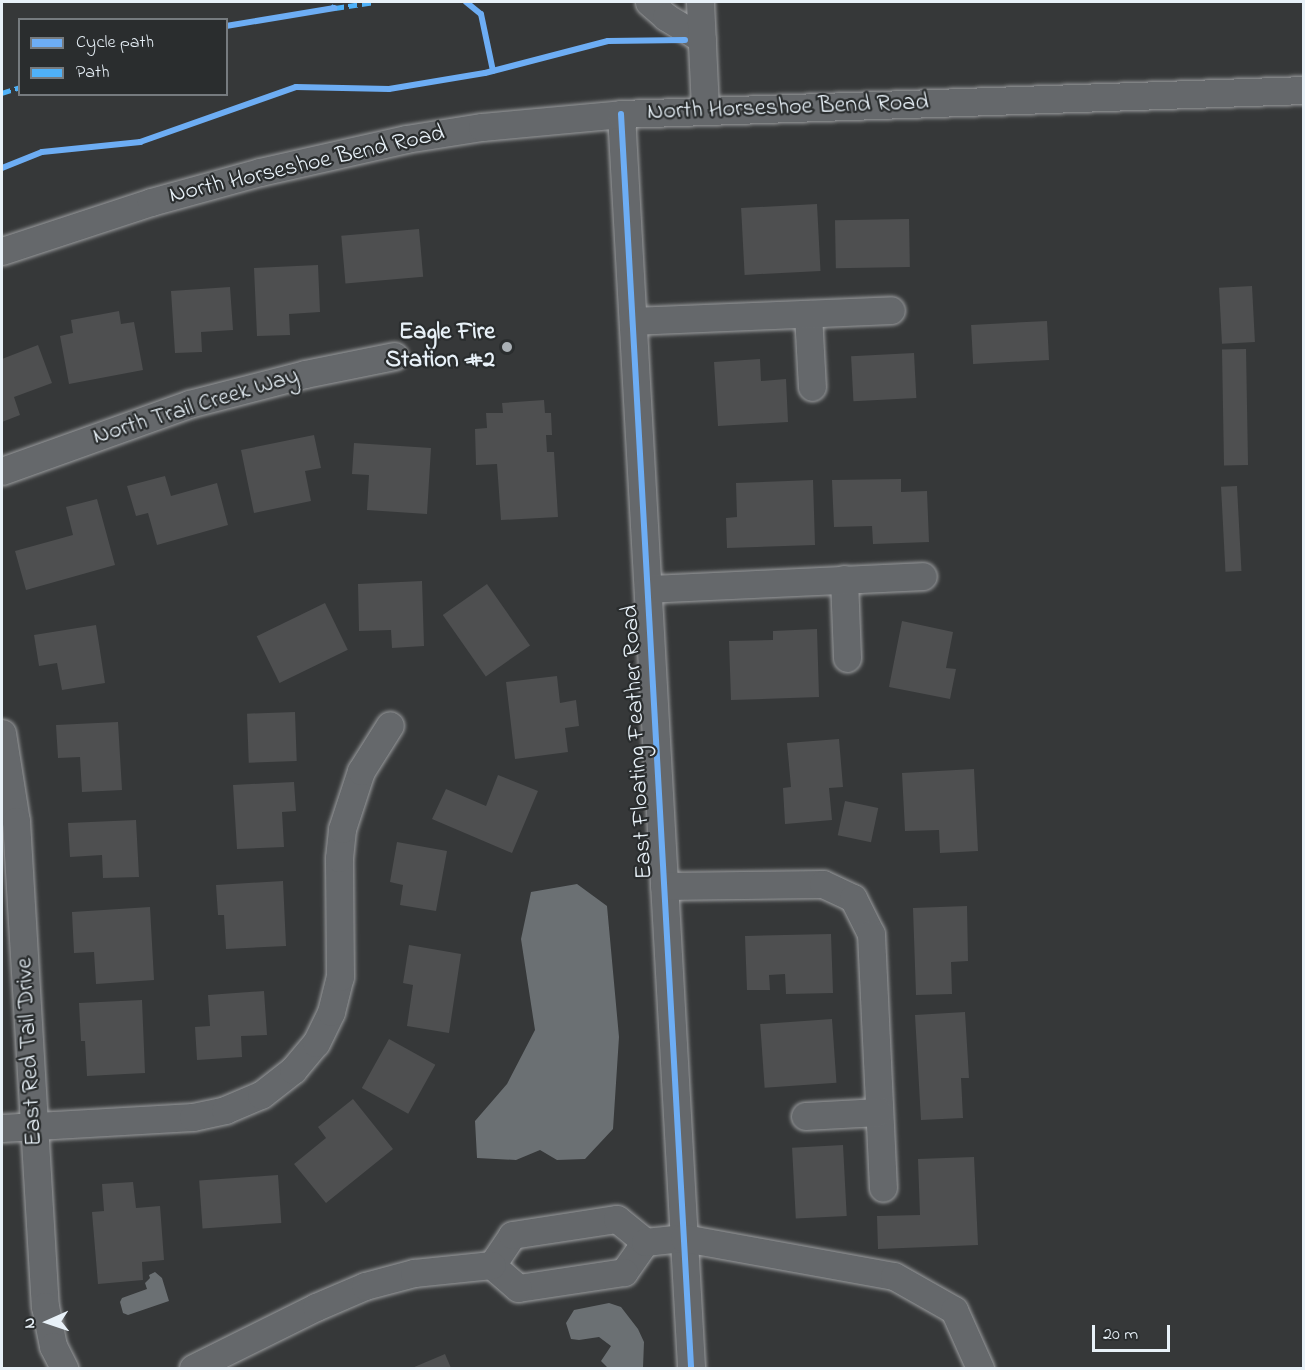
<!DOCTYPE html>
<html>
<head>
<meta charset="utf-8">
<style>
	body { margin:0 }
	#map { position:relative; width:1305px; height:1370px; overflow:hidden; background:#363839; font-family:"Indie Flower",sans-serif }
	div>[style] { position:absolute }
	.water>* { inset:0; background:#6b7073 }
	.building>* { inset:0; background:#4e4f50; transform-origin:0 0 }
	.roads { filter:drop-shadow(0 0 2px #9b9d9f) drop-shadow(0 0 2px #9b9d9f) }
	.minor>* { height:27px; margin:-13.5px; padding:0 13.5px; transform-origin:13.5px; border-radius:13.5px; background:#65686b }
	.quiet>* { height:4.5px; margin-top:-2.25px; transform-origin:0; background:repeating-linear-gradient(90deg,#4fb1f8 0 9px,transparent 0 13.5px) }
	.cycleway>* { height:6px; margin:-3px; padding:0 3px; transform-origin:3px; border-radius:3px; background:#6dadf4 }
	.dots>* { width:16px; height:16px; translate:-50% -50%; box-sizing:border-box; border:3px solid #2a2d2e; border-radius:50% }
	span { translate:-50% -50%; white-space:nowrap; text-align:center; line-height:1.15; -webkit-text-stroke:4.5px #2a2d2e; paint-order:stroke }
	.street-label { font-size:24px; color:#e8f1f8 }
	.poi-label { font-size:24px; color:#e8f1f8; font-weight:700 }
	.right { translate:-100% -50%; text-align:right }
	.frame { position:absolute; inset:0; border:3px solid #e8f1f8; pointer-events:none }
	.legend { position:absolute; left:18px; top:18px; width:210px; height:78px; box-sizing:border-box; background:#2a2d2e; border:2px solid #767b7f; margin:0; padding:8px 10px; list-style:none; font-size:18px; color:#e8f1f8 }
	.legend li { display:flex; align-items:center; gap:12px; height:30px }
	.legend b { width:30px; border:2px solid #767b7f }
	.north { position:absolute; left:18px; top:1292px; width:60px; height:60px; -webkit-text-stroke:4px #2a2d2e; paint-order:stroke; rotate:267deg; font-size:16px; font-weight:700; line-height:24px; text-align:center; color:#e8f1f8 }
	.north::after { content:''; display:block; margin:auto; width:21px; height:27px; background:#e8f1f8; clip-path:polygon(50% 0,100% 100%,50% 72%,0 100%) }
	.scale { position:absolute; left:1092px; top:1325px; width:78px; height:27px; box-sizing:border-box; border:3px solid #e8f1f8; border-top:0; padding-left:8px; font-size:18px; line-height:21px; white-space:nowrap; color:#e8f1f8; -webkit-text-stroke:4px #2a2d2e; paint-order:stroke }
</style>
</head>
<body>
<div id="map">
	<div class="water">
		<i style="clip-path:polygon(577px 884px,607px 906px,619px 1037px,613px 1129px,585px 1159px,557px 1160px,540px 1150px,516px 1160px,477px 1158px,475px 1121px,507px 1084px,535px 1030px,521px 939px,531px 892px)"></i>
		<i style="clip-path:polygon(155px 1272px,162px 1278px,169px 1301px,128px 1315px,123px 1313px,120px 1302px,122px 1298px,147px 1289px,145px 1283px,150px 1278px,149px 1275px)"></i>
		<i style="clip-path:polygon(609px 1303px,621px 1307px,638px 1329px,644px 1342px,643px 1368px,608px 1368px,601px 1361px,611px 1346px,599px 1337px,579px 1340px,571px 1339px,566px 1323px,574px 1310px)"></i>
	</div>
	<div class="building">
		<i style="left:817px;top:204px;width:67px;height:76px;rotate:87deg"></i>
		<i style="left:909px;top:219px;width:48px;height:74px;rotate:89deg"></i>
		<i style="left:419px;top:229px;width:48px;height:78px;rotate:85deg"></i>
		<i style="clip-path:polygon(318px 265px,320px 312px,289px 314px,290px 335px,257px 336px,254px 268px)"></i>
		<i style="left:1252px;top:286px;width:56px;height:33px;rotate:87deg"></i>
		<i style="clip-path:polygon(230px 287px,233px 330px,201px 332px,202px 352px,175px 353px,171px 291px)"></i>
		<i style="clip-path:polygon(119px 311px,121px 324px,134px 322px,143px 370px,69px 384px,60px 336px,73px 333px,71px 320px)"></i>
		<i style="left:1047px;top:321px;width:39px;height:76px;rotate:87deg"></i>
		<i style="clip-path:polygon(38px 345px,52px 383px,14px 397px,20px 415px,2px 422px,2px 359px)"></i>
		<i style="left:1246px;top:349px;width:116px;height:24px;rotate:89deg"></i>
		<i style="left:914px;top:353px;width:45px;height:63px;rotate:87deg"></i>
		<i style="clip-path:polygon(760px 359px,761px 381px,786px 379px,788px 422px,718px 426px,714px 362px)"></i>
		<i style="clip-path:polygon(544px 400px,545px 413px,551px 413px,552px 435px,546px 435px,547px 452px,554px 452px,558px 517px,501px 520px,497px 464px,476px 465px,475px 429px,487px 428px,486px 413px,503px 413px,502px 403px)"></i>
		<i style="clip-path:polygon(314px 435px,321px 468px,305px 471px,311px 501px,254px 513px,241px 450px)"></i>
		<i style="clip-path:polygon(354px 443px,431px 448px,427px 514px,367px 510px,369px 475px,352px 474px)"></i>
		<i style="clip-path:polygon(165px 476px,171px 496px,217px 483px,228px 525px,157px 545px,148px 513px,136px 516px,127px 486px)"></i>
		<i style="clip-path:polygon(901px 479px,901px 492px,927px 491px,929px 542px,873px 544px,872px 526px,834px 527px,832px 480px)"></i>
		<i style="clip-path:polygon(813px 480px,815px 545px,727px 548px,726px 518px,737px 517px,736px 483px)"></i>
		<i style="left:1237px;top:486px;width:85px;height:16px;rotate:87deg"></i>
		<i style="clip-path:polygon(97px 499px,115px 565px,26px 590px,15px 551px,73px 535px,66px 507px)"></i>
		<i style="clip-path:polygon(422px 581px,424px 646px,392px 648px,391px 630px,359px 631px,358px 584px)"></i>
		<i style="left:487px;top:584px;width:75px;height:54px;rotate:55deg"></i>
		<i style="left:325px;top:603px;width:52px;height:76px;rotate:64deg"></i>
		<i style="clip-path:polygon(902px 621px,953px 632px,946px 668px,956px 669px,950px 699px,889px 687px)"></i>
		<i style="clip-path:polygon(96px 625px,105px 683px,62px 690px,57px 663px,39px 666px,34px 635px)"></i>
		<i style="clip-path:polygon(817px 629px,819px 697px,731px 700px,729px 641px,773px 640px,773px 631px)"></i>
		<i style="clip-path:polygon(557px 676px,560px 703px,576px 700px,579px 726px,565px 728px,568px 752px,515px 759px,506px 682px)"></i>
		<i style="left:295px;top:712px;width:49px;height:48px;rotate:88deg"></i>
		<i style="clip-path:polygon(118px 722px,122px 790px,82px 792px,80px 757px,58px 758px,56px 725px)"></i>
		<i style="clip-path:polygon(839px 739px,843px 787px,829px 788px,832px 820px,785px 824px,783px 788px,791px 787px,787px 743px)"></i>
		<i style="clip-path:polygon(974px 769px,978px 851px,940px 853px,939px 830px,905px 831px,902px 773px)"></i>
		<i style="clip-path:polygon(498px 775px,538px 791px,512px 853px,432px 819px,446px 789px,486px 806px)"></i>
		<i style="clip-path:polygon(294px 782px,296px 811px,282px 812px,284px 847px,237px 849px,233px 785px)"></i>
		<i style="left:845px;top:801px;width:34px;height:35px;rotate:12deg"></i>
		<i style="clip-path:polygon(136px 820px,139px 877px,103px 878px,102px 855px,70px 857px,68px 823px)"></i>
		<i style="clip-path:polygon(397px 842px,447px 851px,436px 911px,400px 905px,403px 885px,390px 882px)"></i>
		<i style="clip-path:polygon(283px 881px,286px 946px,226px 949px,224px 915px,218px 915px,216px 885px)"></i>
		<i style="clip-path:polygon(967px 906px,968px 961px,951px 962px,952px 994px,916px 995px,913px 908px)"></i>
		<i style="clip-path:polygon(150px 907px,154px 980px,96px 984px,94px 952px,74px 953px,72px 912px)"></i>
		<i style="clip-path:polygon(831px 934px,833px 993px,786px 994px,785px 974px,769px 975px,770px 990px,747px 990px,745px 936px)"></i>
		<i style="clip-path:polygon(409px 945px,461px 954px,449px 1033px,407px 1026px,413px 985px,403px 983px)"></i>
		<i style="clip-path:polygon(264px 991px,267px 1035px,241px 1036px,242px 1057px,197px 1060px,195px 1027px,210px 1026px,208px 995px)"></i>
		<i style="clip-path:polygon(142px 1000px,145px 1073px,87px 1076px,85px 1041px,81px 1041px,79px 1003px)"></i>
		<i style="clip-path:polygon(965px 1012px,969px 1078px,961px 1078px,963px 1118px,921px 1120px,915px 1015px)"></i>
		<i style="left:832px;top:1019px;width:64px;height:72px;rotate:86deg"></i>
		<i style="left:389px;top:1039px;width:53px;height:56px;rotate:29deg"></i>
		<i style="clip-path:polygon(353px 1099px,393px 1149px,326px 1203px,294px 1164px,326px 1138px,318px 1127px)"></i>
		<i style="left:843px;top:1145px;width:71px;height:51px;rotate:87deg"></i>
		<i style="clip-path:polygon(974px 1157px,978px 1245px,878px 1249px,877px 1216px,920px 1215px,918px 1159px)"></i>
		<i style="left:278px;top:1175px;width:48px;height:79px;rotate:86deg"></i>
		<i style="clip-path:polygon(133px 1182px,136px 1208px,160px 1206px,164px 1260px,142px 1262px,143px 1280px,98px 1284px,92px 1212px,104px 1211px,102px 1184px)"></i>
		<i style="clip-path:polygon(445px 1354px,451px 1368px,412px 1368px)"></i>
	</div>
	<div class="roads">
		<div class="minor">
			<i style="left:649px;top:2px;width:23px;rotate:41deg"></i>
			<i style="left:666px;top:17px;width:42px;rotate:31.4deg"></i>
			<i style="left:700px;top:2px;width:108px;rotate:87.3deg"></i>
			<i style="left:621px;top:114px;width:1256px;rotate:86.8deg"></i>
			<i style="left:2px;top:251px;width:157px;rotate:-18.2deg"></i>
			<i style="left:151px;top:202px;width:113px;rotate:-15.4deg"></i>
			<i style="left:260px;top:172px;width:150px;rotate:-12.7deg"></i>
			<i style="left:406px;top:139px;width:77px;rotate:-9deg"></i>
			<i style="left:482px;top:127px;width:140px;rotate:-5.3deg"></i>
			<i style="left:621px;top:114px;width:683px;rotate:-2.01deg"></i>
			<i style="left:808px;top:314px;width:73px;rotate:86.9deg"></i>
			<i style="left:633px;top:321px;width:258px;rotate:-2.4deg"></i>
			<i style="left:2px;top:471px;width:199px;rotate:-19.7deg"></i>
			<i style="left:189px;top:404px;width:120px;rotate:-14.5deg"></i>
			<i style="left:305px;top:374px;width:91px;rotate:-11.4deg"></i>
			<i style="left:844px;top:579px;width:79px;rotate:87.8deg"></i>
			<i style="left:648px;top:589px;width:275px;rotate:-2.7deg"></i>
			<i style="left:2px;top:733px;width:89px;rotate:81deg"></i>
			<i style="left:16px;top:821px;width:486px;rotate:86.6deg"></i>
			<i style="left:45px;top:1306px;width:41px;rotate:78.7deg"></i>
			<i style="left:53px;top:1346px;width:25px;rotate:63deg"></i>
			<i style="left:664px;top:886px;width:159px;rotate:-0.7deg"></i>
			<i style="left:823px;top:884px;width:33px;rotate:25deg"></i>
			<i style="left:853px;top:898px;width:40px;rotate:63.4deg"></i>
			<i style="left:871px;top:934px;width:254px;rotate:87.3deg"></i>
			<i style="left:805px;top:1116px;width:74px;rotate:-3.1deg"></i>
			<i style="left:2px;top:1128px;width:191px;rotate:-3.3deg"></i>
			<i style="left:193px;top:1117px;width:33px;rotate:-12deg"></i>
			<i style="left:225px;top:1110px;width:39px;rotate:-23deg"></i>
			<i style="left:261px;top:1095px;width:41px;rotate:-38deg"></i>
			<i style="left:293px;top:1070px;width:35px;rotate:-50deg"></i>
			<i style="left:316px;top:1043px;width:34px;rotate:-64deg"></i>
			<i style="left:331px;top:1012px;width:36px;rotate:-76deg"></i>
			<i style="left:340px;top:977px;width:119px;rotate:-90.5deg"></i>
			<i style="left:339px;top:858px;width:29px;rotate:-84deg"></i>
			<i style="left:342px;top:829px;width:61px;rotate:-71.9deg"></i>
			<i style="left:361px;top:771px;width:54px;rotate:-57.8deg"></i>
			<i style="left:645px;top:1242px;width:37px;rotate:125deg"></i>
			<i style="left:624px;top:1272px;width:107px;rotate:171.4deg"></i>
			<i style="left:518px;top:1288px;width:35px;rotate:-139deg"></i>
			<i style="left:492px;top:1265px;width:36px;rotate:-56deg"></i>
			<i style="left:512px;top:1235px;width:106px;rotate:-8.7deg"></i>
			<i style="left:617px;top:1219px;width:36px;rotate:39deg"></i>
			<i style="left:645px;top:1242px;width:39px;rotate:-6deg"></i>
			<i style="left:684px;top:1238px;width:213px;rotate:10.3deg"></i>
			<i style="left:894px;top:1276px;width:69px;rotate:29.5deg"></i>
			<i style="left:954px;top:1310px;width:64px;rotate:65.9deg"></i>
			<i style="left:193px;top:1368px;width:137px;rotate:-26.4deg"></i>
			<i style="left:316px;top:1307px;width:53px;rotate:-23.2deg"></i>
			<i style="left:365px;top:1286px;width:51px;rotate:-14.9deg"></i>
			<i style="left:414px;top:1273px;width:78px;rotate:-5.9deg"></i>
		</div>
	</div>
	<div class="quiet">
		<i style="left:331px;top:6px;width:4px;rotate:27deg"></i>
		<i style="left:335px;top:8px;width:40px;rotate:-8.5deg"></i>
		<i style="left:2px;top:93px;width:19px;rotate:-18deg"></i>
	</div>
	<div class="cycleway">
		<i style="left:466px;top:2px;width:19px;rotate:39deg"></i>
		<i style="left:481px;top:14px;width:58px;rotate:78.1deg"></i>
		<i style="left:226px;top:26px;width:110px;rotate:-9.4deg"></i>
		<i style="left:621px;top:114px;width:1256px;rotate:86.8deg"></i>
		<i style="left:2px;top:168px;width:43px;rotate:-21.8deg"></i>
		<i style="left:42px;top:152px;width:99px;rotate:-5.8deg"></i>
		<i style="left:140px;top:142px;width:165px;rotate:-19.4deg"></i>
		<i style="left:296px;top:87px;width:93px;rotate:1.2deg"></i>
		<i style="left:389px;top:89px;width:97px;rotate:-9.5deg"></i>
		<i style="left:485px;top:73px;width:127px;rotate:-14.6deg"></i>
		<i style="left:608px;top:41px;width:77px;rotate:-0.7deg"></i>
	</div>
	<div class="dots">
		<i style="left:507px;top:347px;background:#aab0b5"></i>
	</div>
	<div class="street-label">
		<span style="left:788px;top:108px;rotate:-2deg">North Horseshoe Bend Road</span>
		<span style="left:307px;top:165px;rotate:-13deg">North Horseshoe Bend Road</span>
		<span style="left:196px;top:407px;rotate:-17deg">North Trail Creek Way</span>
		<span style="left:638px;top:742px;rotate:-93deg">East Floating Feather Road</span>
		<span style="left:30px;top:1052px;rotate:-93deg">East Red Tail Drive</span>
	</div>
	<div class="poi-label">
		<span class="right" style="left:495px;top:347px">Eagle Fire<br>Station #2</span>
	</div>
	<div class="frame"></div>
	<ul class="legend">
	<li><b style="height:8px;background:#6dadf4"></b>Cycle path</li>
	<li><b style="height:8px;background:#4fb1f8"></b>Path</li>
	</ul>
	<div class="north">N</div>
	<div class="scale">20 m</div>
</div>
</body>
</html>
